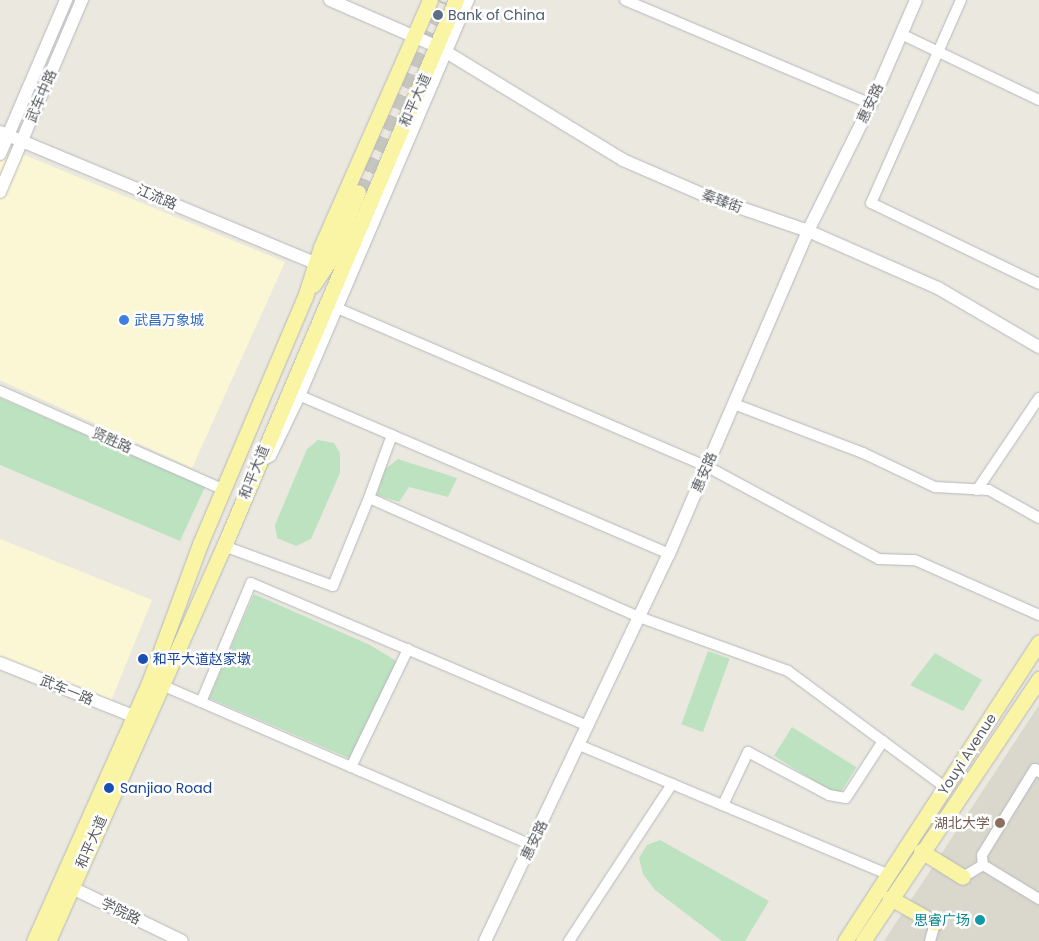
<!DOCTYPE html>
<html>
<head>
<meta charset="utf-8">
<style>
	body { margin:0 }
	#map { position:relative; width:1039px; height:941px; overflow:hidden; background:#ebe9df; font-family:Poppins,"Noto Sans SC",sans-serif }
	div>[style] { position:absolute }
	.commercial>* { inset:0; background:#fbf6d4 }
	.education>* { inset:0; background:#dad8cd }
	.green>* { inset:0; background:#bce2c0; transform-origin:0 0 }
	.primary-tunnel>* { height:15px; margin-top:-7.5px; transform-origin:0; background:repeating-linear-gradient(90deg,#c6c6bf 0 15px,transparent 0 23px) }
	.roads { filter:drop-shadow(0 0 1px #b5b7bc) drop-shadow(0 0 1px #b5b7bc) }
	.minor>* { height:10px; margin:-5px; padding:0 5px; transform-origin:5px; border-radius:5px; background:#fff }
	.tertiary>* { height:12px; margin:-6px; padding:0 6px; transform-origin:6px; border-radius:6px; background:#fff }
	.primary>* { height:15px; margin:-7.5px; padding:0 7.5px; transform-origin:7.5px; border-radius:7.5px; background:#faf4a5 }
	.dots>* { width:14px; height:14px; translate:-50% -50%; box-sizing:border-box; border:2px solid #fff; border-radius:50% }
	span { translate:-50% -50%; white-space:nowrap; text-align:center; line-height:1.15; -webkit-text-stroke:5px #fff; paint-order:stroke }
	.service-label { font-size:14px; color:#4e5e75 }
	.left { translate:0 -50%; text-align:left }
	.street-label { font-size:14px; color:#585b60 }
	.shop-label { font-size:14px; color:#366cbe }
	.transit-label { font-size:14px; color:#164399 }
	.education-label { font-size:14px; color:#785e54 }
	.right { translate:-100% -50%; text-align:right }
	.culture-label { font-size:14px; color:#0d838f }
</style>
</head>
<body>
<div id="map">
	<div class="commercial">
		<i style="clip-path:polygon(0 145px,285px 262px,192px 468px,0 380px)"></i>
		<i style="clip-path:polygon(0 539px,152px 600px,111px 701px,0 657px)"></i>
	</div>
	<div class="education">
		<i style="clip-path:polygon(1039px 705px,1039px 941px,884px 941px)"></i>
	</div>
	<div class="green">
		<i style="clip-path:polygon(0 398px,205px 487px,180px 541px,0 465px)"></i>
		<i style="clip-path:polygon(318px 440px,334px 443px,340px 453px,340px 473px,311px 539px,296px 546px,277px 538px,275px 525px,307px 449px)"></i>
		<i style="clip-path:polygon(398px 459px,457px 478px,448px 497px,409px 487px,399px 502px,377px 495px,384px 470px)"></i>
		<i style="clip-path:polygon(254px 594px,370px 645px,398px 662px,351px 759px,209px 698px)"></i>
		<i style="left:708px;top:651px;width:23px;height:78px;rotate:20deg"></i>
		<i style="clip-path:polygon(935px 653px,982px 680px,963px 711px,910px 685px)"></i>
		<i style="left:792px;top:727px;width:76px;height:34px;rotate:32deg"></i>
		<i style="clip-path:polygon(660px 840px,769px 901px,745px 941px,722px 941px,655px 890px,643px 874px,639px 858px,647px 845px)"></i>
	</div>
	<div class="primary-tunnel">
		<i style="left:358px;top:192px;width:209px;rotate:-66.6deg"></i>
	</div>
	<div class="roads">
		<div class="minor">
			<i style="left:625px;top:0;width:267px;rotate:22.9deg"></i>
			<i style="left:961px;top:0;width:222px;rotate:113.9deg"></i>
			<i style="left:871px;top:203px;width:187px;rotate:25.7deg"></i>
			<i style="left:901px;top:34px;width:153px;rotate:25.6deg"></i>
			<i style="left:337px;top:308px;width:401px;rotate:23.2deg"></i>
			<i style="left:706px;top:466px;width:196px;rotate:28.3deg"></i>
			<i style="left:879px;top:559px;width:36px;rotate:2deg"></i>
			<i style="left:915px;top:560px;width:136px;rotate:23.9deg"></i>
			<i style="left:0;top:391px;width:245px;rotate:23.8deg"></i>
			<i style="left:296px;top:394px;width:406px;rotate:23.2deg"></i>
			<i style="left:734px;top:404px;width:138px;rotate:20.8deg"></i>
			<i style="left:863px;top:453px;width:80px;rotate:25.3deg"></i>
			<i style="left:935px;top:487px;width:54px;rotate:3.2deg"></i>
			<i style="left:989px;top:490px;width:57px;rotate:29.2deg"></i>
			<i style="left:392px;top:435px;width:67px;rotate:110.1deg"></i>
			<i style="left:369px;top:498px;width:295px;rotate:23.8deg"></i>
			<i style="left:639px;top:617px;width:158px;rotate:19.9deg"></i>
			<i style="left:788px;top:671px;width:195px;rotate:36.5deg"></i>
			<i style="left:259px;top:463px;width:14px;rotate:-30deg"></i>
			<i style="left:271px;top:456px;width:67px;rotate:-64.2deg"></i>
			<i style="left:300px;top:396px;width:431px;rotate:-66.9deg"></i>
			<i style="left:977px;top:490px;width:111px;rotate:-56deg"></i>
			<i style="left:224px;top:546px;width:116px;rotate:20.2deg"></i>
			<i style="left:333px;top:586px;width:95px;rotate:-67.8deg"></i>
			<i style="left:157px;top:683px;width:408px;rotate:23.4deg"></i>
			<i style="left:201px;top:702px;width:129px;rotate:-67.2deg"></i>
			<i style="left:251px;top:583px;width:366px;rotate:23deg"></i>
			<i style="left:579px;top:745px;width:335px;rotate:22.7deg"></i>
			<i style="left:351px;top:767px;width:131px;rotate:-64.2deg"></i>
			<i style="left:723px;top:805px;width:59px;rotate:-64.7deg"></i>
			<i style="left:748px;top:752px;width:92px;rotate:28deg"></i>
			<i style="left:829px;top:795px;width:17px;rotate:10deg"></i>
			<i style="left:846px;top:798px;width:68px;rotate:-57deg"></i>
			<i style="left:983px;top:865px;width:66px;rotate:31.3deg"></i>
			<i style="left:963px;top:877px;width:23px;rotate:-31deg"></i>
			<i style="left:983px;top:865px;width:10px;rotate:-96deg"></i>
			<i style="left:982px;top:855px;width:101px;rotate:-58.4deg"></i>
			<i style="left:1035px;top:769px;width:5px;rotate:37deg"></i>
			<i style="left:569px;top:941px;width:188px;rotate:-56.7deg"></i>
			<i style="left:930px;top:941px;width:19px;rotate:-74deg"></i>
		</div>
		<div class="tertiary">
			<i style="left:330px;top:0;width:118px;rotate:23.5deg"></i>
			<i style="left:438px;top:47px;width:217px;rotate:31.4deg"></i>
			<i style="left:623px;top:160px;width:90px;rotate:23.4deg"></i>
			<i style="left:706px;top:196px;width:108px;rotate:18.9deg"></i>
			<i style="left:808px;top:231px;width:142px;rotate:23.7deg"></i>
			<i style="left:938px;top:288px;width:117px;rotate:30.3deg"></i>
			<i style="left:0;top:132px;width:341px;rotate:22.6deg"></i>
			<i style="left:0;top:154px;width:168px;rotate:-66.8deg"></i>
			<i style="left:0;top:192px;width:209px;rotate:-66.9deg"></i>
			<i style="left:0;top:663px;width:143px;rotate:21.7deg"></i>
			<i style="left:64px;top:884px;width:131px;rotate:25.8deg"></i>
			<i style="left:485px;top:941px;width:429px;rotate:-64.6deg"></i>
			<i style="left:669px;top:554px;width:352px;rotate:-66.7deg"></i>
			<i style="left:808px;top:231px;width:142px;rotate:-63.6deg"></i>
			<i style="left:871px;top:104px;width:113px;rotate:-66.6deg"></i>
		</div>
		<div class="primary">
			<i style="left:313px;top:285px;width:32px;rotate:-56deg"></i>
			<i style="left:331px;top:258px;width:71px;rotate:-67.8deg"></i>
			<i style="left:921px;top:851px;width:49px;rotate:31.8deg"></i>
			<i style="left:890px;top:898px;width:51px;rotate:29.1deg"></i>
			<i style="left:34px;top:941px;width:286px;rotate:-66deg"></i>
			<i style="left:150px;top:680px;width:145px;rotate:-69.8deg"></i>
			<i style="left:200px;top:544px;width:268px;rotate:-67deg"></i>
			<i style="left:305px;top:297px;width:52px;rotate:-72.3deg"></i>
			<i style="left:321px;top:247px;width:270px;rotate:-66.2deg"></i>
			<i style="left:48px;top:941px;width:432px;rotate:-66deg"></i>
			<i style="left:224px;top:546px;width:593px;rotate:-66.98deg"></i>
			<i style="left:845px;top:941px;width:356px;rotate:-57deg"></i>
			<i style="left:863px;top:941px;width:316px;rotate:-56.1deg"></i>
		</div>
	</div>
	<div class="dots">
		<i style="left:438px;top:15px;background:#5c6f8a"></i>
		<i style="left:124px;top:320px;background:#3f7fe0"></i>
		<i style="left:143px;top:659px;background:#1a4fb4"></i>
		<i style="left:109px;top:788px;background:#1a4fb4"></i>
		<i style="left:1000px;top:823px;background:#8d6e63"></i>
		<i style="left:980px;top:920px;background:#0f9aa8"></i>
	</div>
	<div class="service-label">
		<span class="left" style="left:448px;top:15px">Bank of China</span>
	</div>
	<div class="street-label">
		<span style="left:41px;top:96px;rotate:-67deg">武车中路</span>
		<span style="left:415px;top:100px;rotate:-66deg">和平大道</span>
		<span style="left:870px;top:103px;rotate:-65deg">惠安路</span>
		<span style="left:157px;top:197px;rotate:23deg">江流路</span>
		<span style="left:722px;top:201px;rotate:20deg">秦臻街</span>
		<span style="left:112px;top:440px;rotate:24deg">贤胜路</span>
		<span style="left:254px;top:472px;rotate:-68deg">和平大道</span>
		<span style="left:704px;top:472px;rotate:-67deg">惠安路</span>
		<span style="left:67px;top:690px;rotate:22deg">武车一路</span>
		<span style="left:967px;top:754px;rotate:-57deg">Youyi Avenue</span>
		<span style="left:534px;top:840px;rotate:-64deg">惠安路</span>
		<span style="left:91px;top:842px;rotate:-66deg">和平大道</span>
		<span style="left:121px;top:911px;rotate:26deg">学院路</span>
	</div>
	<div class="shop-label">
		<span class="left" style="left:134px;top:320px">武昌万象城</span>
	</div>
	<div class="transit-label">
		<span class="left" style="left:153px;top:659px">和平大道赵家墩</span>
		<span class="left" style="left:120px;top:788px">Sanjiao Road</span>
	</div>
	<div class="education-label">
		<span class="right" style="left:990px;top:823px">湖北大学</span>
	</div>
	<div class="culture-label">
		<span class="right" style="left:970px;top:920px">思睿广场</span>
	</div>
</div>
</body>
</html>
